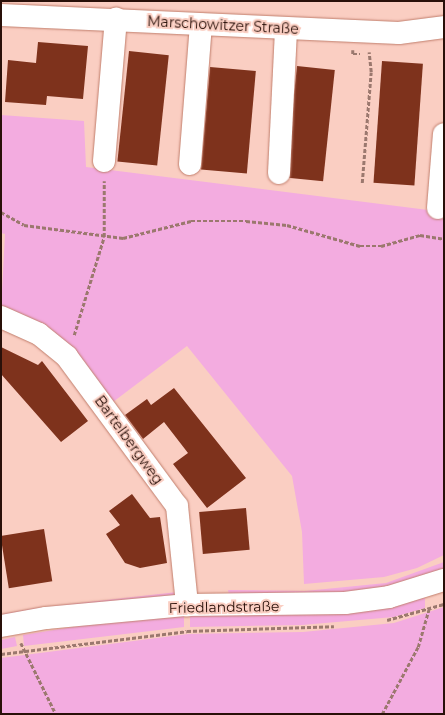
<!DOCTYPE html>
<html>
<head>
<meta charset="utf-8">
<style>
	body { margin:0 }
	#map { position:relative; width:445px; height:715px; overflow:hidden; background:#facec2; font-family:Montserrat,sans-serif }
	div>[style] { position:absolute }
	.green>* { inset:0; background:#f3ace0 }
	.building>* { inset:0; background:#7e321c; transform-origin:0 0 }
	.path>* { height:2.5px; margin-top:-1.25px; transform-origin:0; background:repeating-linear-gradient(90deg,#9b786e 0 4px,transparent 0 6px) }
	.roads { filter:drop-shadow(0 0 1px #c17e6c) drop-shadow(0 0 1px #c17e6c) }
	.minor>* { height:22px; margin:-11px; padding:0 11px; transform-origin:11px; border-radius:11px; background:#fff }
	span { translate:-50% -50%; white-space:nowrap; text-align:center; line-height:1.15; -webkit-text-stroke:4px #facec2; paint-order:stroke }
	.street-label { font-size:14px; color:#291009 }
	.frame { position:absolute; inset:0; border:2px solid #291009; pointer-events:none }
</style>
</head>
<body>
<div id="map">
	<div class="green">
		<i style="clip-path:polygon(1px 115px,84px 121px,86px 167px,444px 212px,444px 555px,417px 568px,384px 577px,304px 584px,302px 532px,292px 476px,187px 346px,109px 405px,1px 311px,5px 234px,1px 233px)"></i>
		<i style="clip-path:polygon(444px 562px,444px 570px,422px 580px,349px 594px,229px 595px,228px 590px,305px 591px,386px 583px)"></i>
		<i style="clip-path:polygon(177px 592px,177px 599px,4px 621px,3px 614px,36px 608px)"></i>
		<i style="clip-path:polygon(425px 598px,425px 608px,394px 617px,302px 625px,190px 627px,190px 615px,344px 613px)"></i>
		<i style="clip-path:polygon(444px 607px,444px 714px,1px 714px,1px 658px,188px 634px,303px 632px,394px 623px)"></i>
		<i style="clip-path:polygon(184px 616px,184px 627px,24px 646px,23px 635px,97px 623px)"></i>
		<i style="clip-path:polygon(15px 637px,17px 646px,1px 649px,1px 640px)"></i>
	</div>
	<div class="building">
		<i style="clip-path:polygon(38px 42px,88px 46px,83px 99px,47px 96px,46px 105px,5px 102px,8px 60px,36px 63px)"></i>
		<i style="left:129px;top:51px;width:40px;height:111px;rotate:6deg"></i>
		<i style="left:382px;top:61px;width:41px;height:122px;rotate:4deg"></i>
		<i style="left:297px;top:66px;width:38px;height:112px;rotate:6deg"></i>
		<i style="left:210px;top:67px;width:46px;height:103px;rotate:5deg"></i>
		<i style="clip-path:polygon(1px 347px,38px 365px,42px 361px,88px 421px,61px 442px,1px 374px)"></i>
		<i style="clip-path:polygon(174px 388px,246px 478px,207px 508px,173px 464px,188px 453px,164px 422px,143px 439px,125px 415px,147px 399px,151px 405px)"></i>
		<i style="clip-path:polygon(132px 494px,150px 518px,160px 517px,167px 563px,140px 568px,125px 563px,106px 534px,120px 525px,109px 511px)"></i>
		<i style="left:246px;top:508px;width:42px;height:47px;rotate:85deg"></i>
		<i style="left:44px;top:529px;width:53px;height:44px;rotate:81deg"></i>
	</div>
	<div class="path">
		<i style="left:353px;top:50px;width:4px;rotate:90deg"></i>
		<i style="left:353px;top:54px;width:7px"></i>
		<i style="left:362px;top:183px;width:111px;rotate:-85.4deg"></i>
		<i style="left:371px;top:72px;width:20px;rotate:-96deg"></i>
		<i style="left:1px;top:212px;width:26px;rotate:29deg"></i>
		<i style="left:24px;top:225px;width:100px;rotate:7.5deg"></i>
		<i style="left:123px;top:238px;width:70px;rotate:-14deg"></i>
		<i style="left:191px;top:221px;width:55px"></i>
		<i style="left:246px;top:221px;width:41px;rotate:5.6deg"></i>
		<i style="left:287px;top:225px;width:76px;rotate:16deg"></i>
		<i style="left:360px;top:246px;width:21px"></i>
		<i style="left:381px;top:246px;width:41px;rotate:-15.8deg"></i>
		<i style="left:420px;top:235px;width:24px;rotate:9deg"></i>
		<i style="left:74px;top:335px;width:102px;rotate:-73deg"></i>
		<i style="left:104px;top:237px;width:56px;rotate:-90deg"></i>
		<i style="left:387px;top:620px;width:59px;rotate:-15.7deg"></i>
		<i style="left:21px;top:643px;width:79px;rotate:63.8deg"></i>
		<i style="left:1px;top:654px;width:187px;rotate:-7deg"></i>
		<i style="left:187px;top:631px;width:147px;rotate:-1.9deg"></i>
		<i style="left:382px;top:714px;width:76px;rotate:-61.8deg"></i>
		<i style="left:418px;top:647px;width:40px;rotate:-74deg"></i>
	</div>
	<div class="roads">
		<div class="minor">
			<i style="left:1px;top:15px;width:398px;rotate:2.6deg"></i>
			<i style="left:399px;top:33px;width:45px;rotate:-7.6deg"></i>
			<i style="left:104px;top:161px;width:143px;rotate:-85.2deg"></i>
			<i style="left:190px;top:164px;width:140px;rotate:-85.5deg"></i>
			<i style="left:279px;top:173px;width:144px;rotate:-87.2deg"></i>
			<i style="left:438px;top:208px;width:74px;rotate:-85.4deg"></i>
			<i style="left:1px;top:317px;width:42px;rotate:24.1deg"></i>
			<i style="left:39px;top:334px;width:36px;rotate:39deg"></i>
			<i style="left:67px;top:357px;width:185px;rotate:53.6deg"></i>
			<i style="left:177px;top:506px;width:100px;rotate:84.2deg"></i>
			<i style="left:1px;top:626px;width:46px;rotate:-10.1deg"></i>
			<i style="left:46px;top:618px;width:142px;rotate:-5.3deg"></i>
			<i style="left:187px;top:605px;width:158px;rotate:-0.7deg"></i>
			<i style="left:345px;top:603px;width:44px;rotate:-7.8deg"></i>
			<i style="left:389px;top:597px;width:58px;rotate:-17.2deg"></i>
		</div>
	</div>
	<div class="street-label">
		<span style="left:223px;top:25px;rotate:3deg">Marschowitzer Straße</span>
		<span style="left:129px;top:440px;rotate:54deg">Bartelbergweg</span>
		<span style="left:224px;top:607px;rotate:-1deg">Friedlandstraße</span>
	</div>
	<div class="frame"></div>
</div>
</body>
</html>
